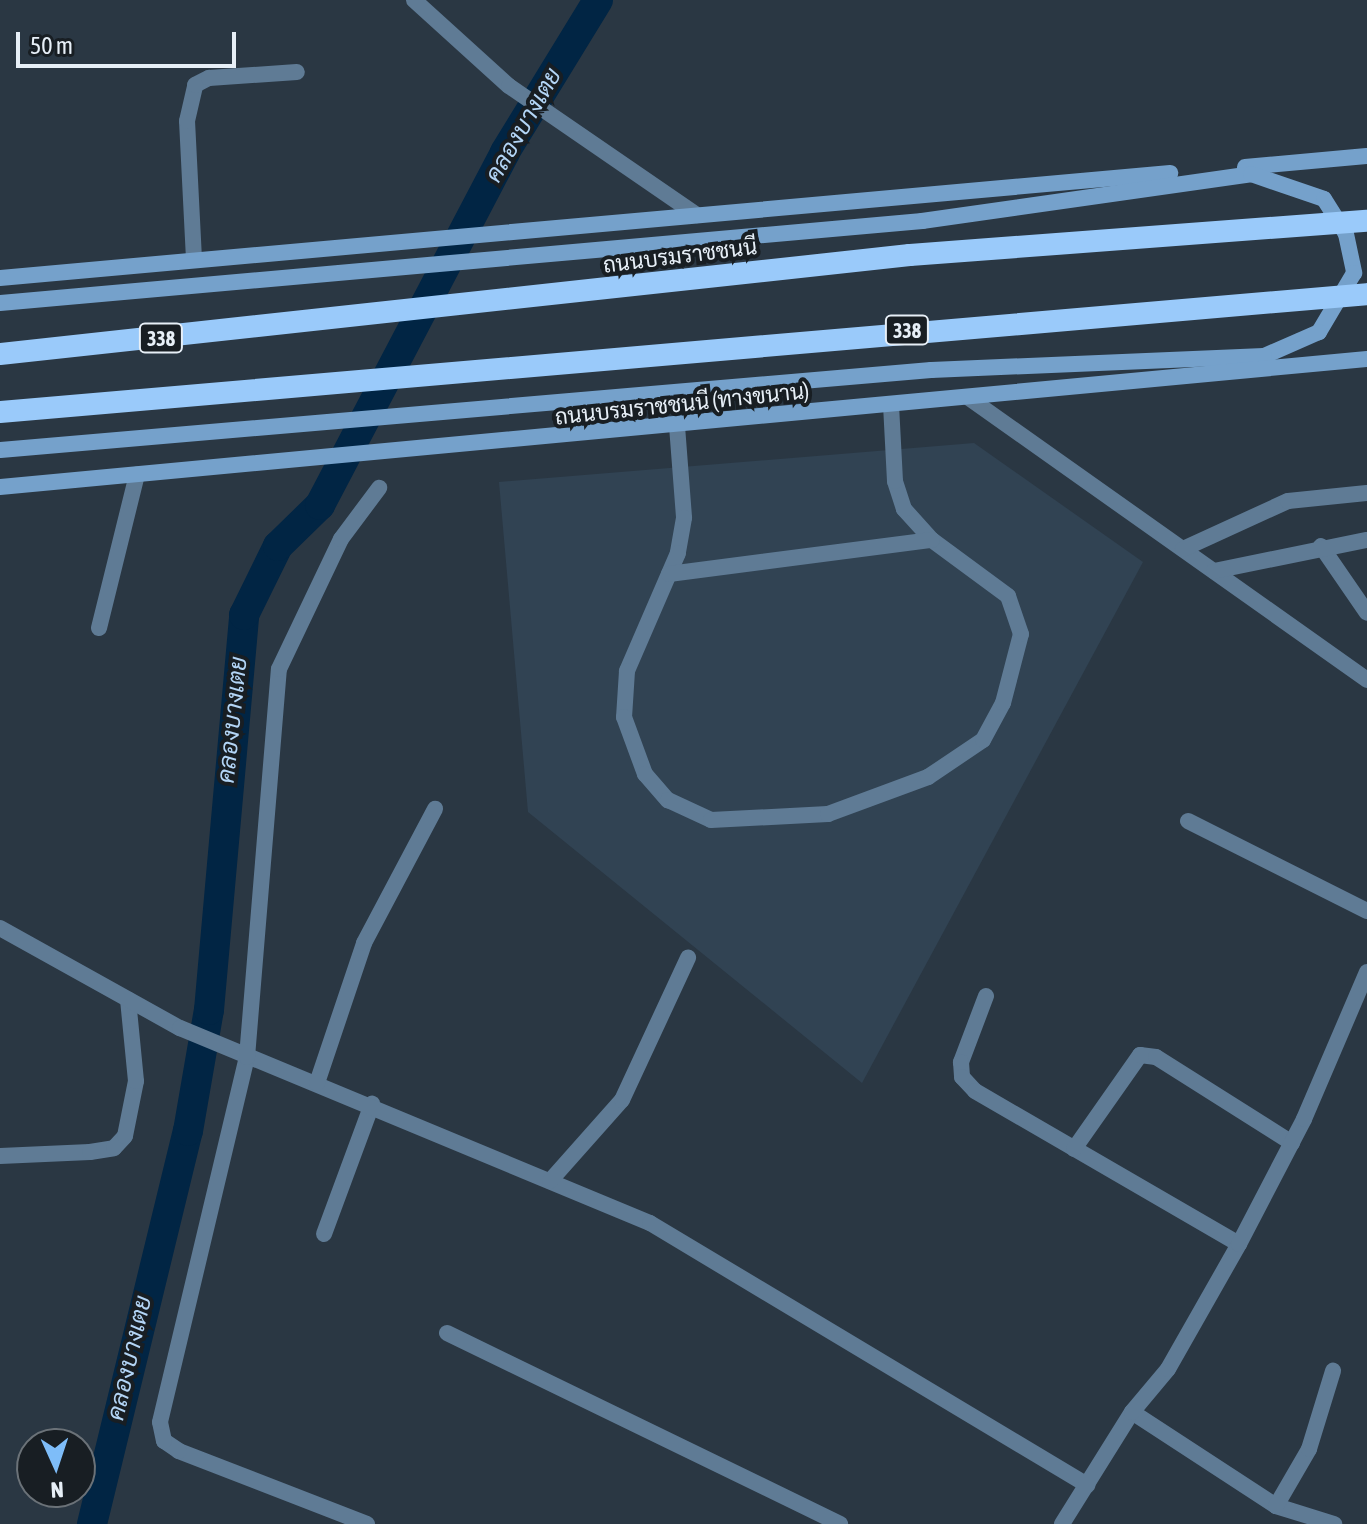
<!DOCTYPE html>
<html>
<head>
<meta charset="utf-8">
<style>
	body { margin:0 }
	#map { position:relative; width:1367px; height:1524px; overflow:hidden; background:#2a3743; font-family:"Asap Condensed",Sarabun,sans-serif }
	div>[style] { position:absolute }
	.built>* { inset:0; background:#314353 }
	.canal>* { height:30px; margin:-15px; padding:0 15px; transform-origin:15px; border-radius:15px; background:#012544 }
	.service>* { height:16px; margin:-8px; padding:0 8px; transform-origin:8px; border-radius:8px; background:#5f7b95 }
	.minor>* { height:16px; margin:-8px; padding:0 8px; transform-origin:8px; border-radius:8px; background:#5f7b95 }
	.secondary>* { height:16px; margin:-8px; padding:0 8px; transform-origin:8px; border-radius:8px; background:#75a1cb }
	.trunk>* { height:22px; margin:-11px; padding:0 11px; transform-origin:11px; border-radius:11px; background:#9acafa }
	span { translate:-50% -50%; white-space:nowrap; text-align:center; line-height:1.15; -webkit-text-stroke:8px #181e23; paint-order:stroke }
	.shield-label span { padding:2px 6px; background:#181e23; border:2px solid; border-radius:6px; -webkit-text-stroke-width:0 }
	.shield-label { font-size:20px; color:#e7eff7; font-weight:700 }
	.street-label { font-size:22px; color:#e7eff7 }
	.water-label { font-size:24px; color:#b3d5f6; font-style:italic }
	.north { position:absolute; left:16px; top:1428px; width:80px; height:80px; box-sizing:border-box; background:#181e23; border:2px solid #6b7278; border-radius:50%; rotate:177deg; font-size:22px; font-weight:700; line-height:32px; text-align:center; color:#e7eff7 }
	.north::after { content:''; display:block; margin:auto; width:28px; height:36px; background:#7ebdf9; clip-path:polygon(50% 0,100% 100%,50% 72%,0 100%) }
	.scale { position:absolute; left:16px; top:32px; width:220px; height:36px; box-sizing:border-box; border:4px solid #e7eff7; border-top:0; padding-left:10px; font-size:24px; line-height:28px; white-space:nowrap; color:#e7eff7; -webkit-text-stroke:6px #181e23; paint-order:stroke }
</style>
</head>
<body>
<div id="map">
	<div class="built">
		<i style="clip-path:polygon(974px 443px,1143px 562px,862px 1083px,528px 812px,499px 482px)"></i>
	</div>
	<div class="canal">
		<i style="left:92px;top:1524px;width:405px;rotate:-76.3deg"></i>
		<i style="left:188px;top:1131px;width:123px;rotate:-80.2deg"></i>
		<i style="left:209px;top:1010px;width:397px;rotate:-84.9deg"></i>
		<i style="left:244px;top:615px;width:77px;rotate:-63.8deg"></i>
		<i style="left:278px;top:546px;width:59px;rotate:-44.3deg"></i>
		<i style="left:320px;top:505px;width:399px;rotate:-62.3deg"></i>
		<i style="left:505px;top:152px;width:178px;rotate:-58.5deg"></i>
	</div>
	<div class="service">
		<i style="left:677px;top:426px;width:92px;rotate:85.6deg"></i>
		<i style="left:684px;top:518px;width:36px;rotate:100deg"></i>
		<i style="left:678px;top:553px;width:129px;rotate:113.4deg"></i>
		<i style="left:627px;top:671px;width:46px;rotate:93.7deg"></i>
		<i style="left:624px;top:717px;width:61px;rotate:69.8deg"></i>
		<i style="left:645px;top:774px;width:35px;rotate:49deg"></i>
		<i style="left:668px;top:800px;width:47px;rotate:24.9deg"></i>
		<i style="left:711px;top:820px;width:117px;rotate:-2.9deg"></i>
		<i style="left:828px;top:814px;width:107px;rotate:-20.3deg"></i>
		<i style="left:928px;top:777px;width:66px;rotate:-33.9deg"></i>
		<i style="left:983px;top:740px;width:42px;rotate:-61.6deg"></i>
		<i style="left:1003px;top:703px;width:71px;rotate:-75.4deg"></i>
		<i style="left:1021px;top:634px;width:40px;rotate:-108.9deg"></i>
		<i style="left:1008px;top:596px;width:94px;rotate:-143.6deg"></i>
		<i style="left:932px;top:540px;width:42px;rotate:-132.1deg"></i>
		<i style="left:904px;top:509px;width:29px;rotate:-108deg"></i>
		<i style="left:895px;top:481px;width:76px;rotate:-93deg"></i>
		<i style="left:669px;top:574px;width:265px;rotate:-7.4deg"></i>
		<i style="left:99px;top:628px;width:158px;rotate:-76.1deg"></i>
		<i style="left:1188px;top:821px;width:200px;rotate:26.7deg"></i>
		<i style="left:986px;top:996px;width:71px;rotate:110.7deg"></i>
		<i style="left:961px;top:1062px;width:15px;rotate:86deg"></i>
		<i style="left:962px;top:1077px;width:19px;rotate:47deg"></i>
		<i style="left:975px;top:1091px;width:305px;rotate:30.1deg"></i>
		<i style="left:1074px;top:1149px;width:115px;rotate:-54.9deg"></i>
		<i style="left:1140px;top:1055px;width:16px;rotate:7deg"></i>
		<i style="left:1156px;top:1057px;width:161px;rotate:32.3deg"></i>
		<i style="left:0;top:1156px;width:90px;rotate:-2.5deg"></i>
		<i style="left:90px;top:1152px;width:24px;rotate:-9deg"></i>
		<i style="left:114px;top:1148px;width:16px;rotate:-47deg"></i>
		<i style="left:125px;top:1136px;width:56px;rotate:-78.7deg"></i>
		<i style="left:136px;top:1081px;width:82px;rotate:-95.6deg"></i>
		<i style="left:324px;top:1234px;width:139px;rotate:-69.7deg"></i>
		<i style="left:447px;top:1333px;width:437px;rotate:25.9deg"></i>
	</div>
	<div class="minor">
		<i style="left:414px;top:0;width:128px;rotate:42.2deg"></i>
		<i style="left:509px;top:86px;width:228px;rotate:34.5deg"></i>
		<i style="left:194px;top:259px;width:138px;rotate:-92.9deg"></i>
		<i style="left:187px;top:121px;width:37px;rotate:-77deg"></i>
		<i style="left:195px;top:85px;width:16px;rotate:-27deg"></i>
		<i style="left:209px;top:78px;width:88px;rotate:-3.9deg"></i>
		<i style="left:969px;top:398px;width:488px;rotate:35.3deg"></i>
		<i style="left:1321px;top:546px;width:81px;rotate:55.5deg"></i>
		<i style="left:1183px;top:549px;width:115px;rotate:-24.6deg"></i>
		<i style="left:1288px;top:501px;width:79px;rotate:-5.8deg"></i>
		<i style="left:1214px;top:571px;width:156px;rotate:-11.5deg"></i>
		<i style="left:0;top:928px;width:206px;rotate:29.1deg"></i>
		<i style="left:180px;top:1028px;width:509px;rotate:22.53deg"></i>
		<i style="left:650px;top:1223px;width:510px;rotate:30.94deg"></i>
		<i style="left:317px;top:1083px;width:148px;rotate:-71.4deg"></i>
		<i style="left:364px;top:943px;width:152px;rotate:-62.1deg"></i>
		<i style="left:550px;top:1181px;width:108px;rotate:-48.4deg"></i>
		<i style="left:622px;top:1100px;width:157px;rotate:-65.1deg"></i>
		<i style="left:1132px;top:1412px;width:172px;rotate:33.1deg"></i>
		<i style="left:1276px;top:1506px;width:61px;rotate:17.2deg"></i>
		<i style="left:1276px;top:1506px;width:66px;rotate:-59.9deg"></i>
		<i style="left:1309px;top:1449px;width:82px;rotate:-72.9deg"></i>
		<i style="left:367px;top:1524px;width:202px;rotate:-158.8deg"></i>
		<i style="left:179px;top:1451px;width:18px;rotate:-146deg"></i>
		<i style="left:164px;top:1441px;width:19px;rotate:-102deg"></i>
		<i style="left:160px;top:1422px;width:375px;rotate:-76.6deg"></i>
		<i style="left:247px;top:1057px;width:389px;rotate:-85.3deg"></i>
		<i style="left:279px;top:669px;width:144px;rotate:-64.5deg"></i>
		<i style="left:341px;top:539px;width:64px;rotate:-53.3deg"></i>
		<i style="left:1062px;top:1524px;width:132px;rotate:-58deg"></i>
		<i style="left:1132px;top:1412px;width:56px;rotate:-50.1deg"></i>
		<i style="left:1168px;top:1369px;width:144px;rotate:-60.4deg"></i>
		<i style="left:1239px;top:1244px;width:141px;rotate:-62.5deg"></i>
		<i style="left:1304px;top:1119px;width:160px;rotate:-66.8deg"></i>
	</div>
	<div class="secondary">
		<i style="left:1245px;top:167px;width:122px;rotate:-5.2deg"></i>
		<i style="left:0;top:278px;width:1175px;rotate:-5.13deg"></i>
		<i style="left:0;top:303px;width:926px;rotate:-5.08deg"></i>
		<i style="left:922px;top:221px;width:332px;rotate:-8.1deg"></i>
		<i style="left:1251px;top:174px;width:77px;rotate:18.9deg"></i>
		<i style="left:1324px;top:199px;width:41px;rotate:57.8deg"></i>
		<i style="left:1346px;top:234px;width:40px;rotate:78deg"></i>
		<i style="left:1354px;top:273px;width:69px;rotate:120.7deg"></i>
		<i style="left:1319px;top:332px;width:60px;rotate:156.4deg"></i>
		<i style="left:1264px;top:356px;width:333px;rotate:177.6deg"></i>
		<i style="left:931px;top:370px;width:934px;rotate:175.09deg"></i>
		<i style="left:0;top:487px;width:1373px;rotate:-5.35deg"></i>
	</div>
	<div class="trunk">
		<i style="left:0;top:354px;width:915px;rotate:-6.21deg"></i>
		<i style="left:910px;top:255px;width:458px;rotate:-4.3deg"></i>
		<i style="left:0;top:412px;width:1372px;rotate:-4.93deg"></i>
	</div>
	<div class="shield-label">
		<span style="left:907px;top:330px">338</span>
		<span style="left:161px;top:338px">338</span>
	</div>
	<div class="street-label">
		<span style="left:680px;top:256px;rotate:-7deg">ถนนบรมราชชนนี</span>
		<span style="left:682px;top:404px;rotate:-6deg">ถนนบรมราชชนนี (ทางขนาน)</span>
	</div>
	<div class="water-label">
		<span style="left:523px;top:125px;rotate:-60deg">คลองบางเตย</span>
		<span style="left:232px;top:720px;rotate:-84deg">คลองบางเตย</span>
		<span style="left:129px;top:1358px;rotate:-77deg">คลองบางเตย</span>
	</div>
	<div class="north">N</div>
	<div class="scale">50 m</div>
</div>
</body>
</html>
